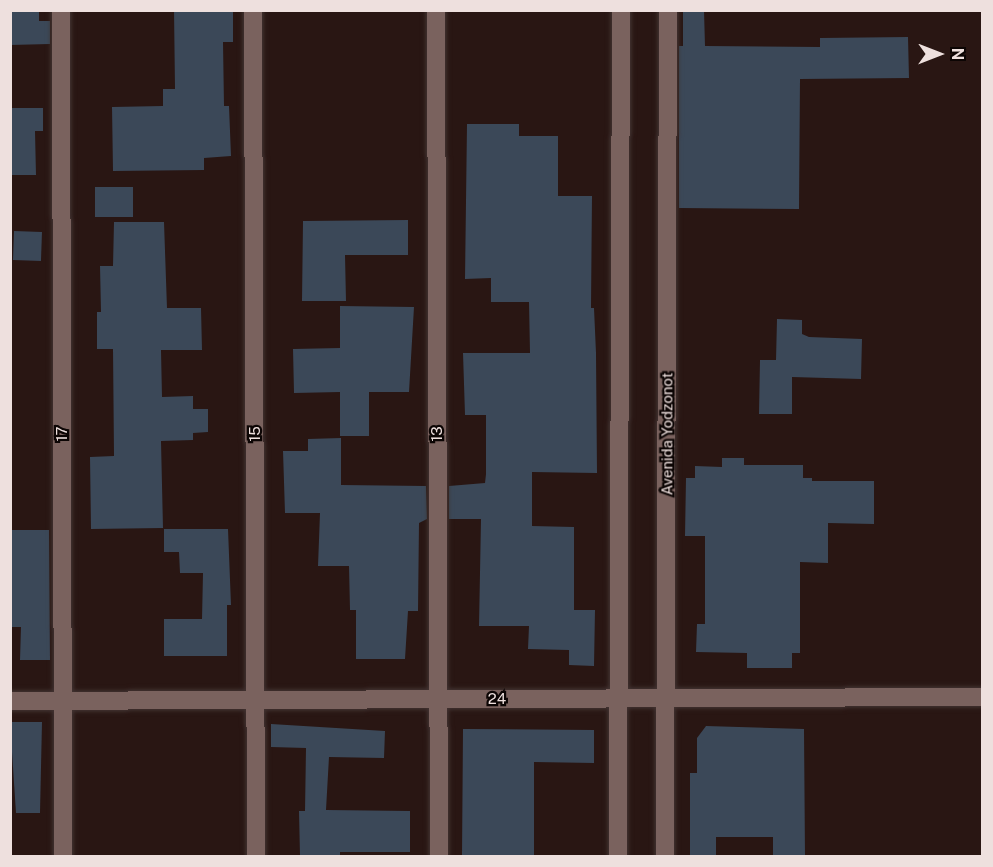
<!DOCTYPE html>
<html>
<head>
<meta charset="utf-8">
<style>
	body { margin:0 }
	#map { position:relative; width:993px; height:867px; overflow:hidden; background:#291613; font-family:"Public Sans",sans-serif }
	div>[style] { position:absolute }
	.building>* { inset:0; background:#3b4858; transform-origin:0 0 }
	.roads { filter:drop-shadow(0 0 2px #423432) drop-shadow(0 0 2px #423432) }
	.minor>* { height:18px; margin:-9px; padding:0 9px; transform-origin:9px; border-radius:9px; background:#7a625e }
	span { translate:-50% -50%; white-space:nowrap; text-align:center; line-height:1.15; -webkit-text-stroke:4.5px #0c0504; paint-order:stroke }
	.street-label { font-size:15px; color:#eee0de }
	.frame { position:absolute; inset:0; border:12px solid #eee0de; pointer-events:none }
	.north { position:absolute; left:909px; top:24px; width:60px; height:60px; -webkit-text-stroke:4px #0c0504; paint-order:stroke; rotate:90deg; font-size:16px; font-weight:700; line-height:24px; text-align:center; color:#eee0de }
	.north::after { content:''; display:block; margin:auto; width:21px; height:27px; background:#eee0de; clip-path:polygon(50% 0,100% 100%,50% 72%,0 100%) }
</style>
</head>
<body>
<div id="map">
	<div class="building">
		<i style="clip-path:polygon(10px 10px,39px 10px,39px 21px,50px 21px,50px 44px,10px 45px)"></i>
		<i style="clip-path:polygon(174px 10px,233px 10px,233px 42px,223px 42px,224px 106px,229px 106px,231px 156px,204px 158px,204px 170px,113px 171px,112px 107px,163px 106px,163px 89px,175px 89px)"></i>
		<i style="clip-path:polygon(683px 10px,704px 10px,705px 46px,820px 47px,820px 38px,908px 37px,909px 78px,800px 79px,799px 209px,679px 208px,679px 46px,683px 46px)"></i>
		<i style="clip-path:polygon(10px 108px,43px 108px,43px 131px,35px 131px,36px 175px,10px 175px)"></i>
		<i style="clip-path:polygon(467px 124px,519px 124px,519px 136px,558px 136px,558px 196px,592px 196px,591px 308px,594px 308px,596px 353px,597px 473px,532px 472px,532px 526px,574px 527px,574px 610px,595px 610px,594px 666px,569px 665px,569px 650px,528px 649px,529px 626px,479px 626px,481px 519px,449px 519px,449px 486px,485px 483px,486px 474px,486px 415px,465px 415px,463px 353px,530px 353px,529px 302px,491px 302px,491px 278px,465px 279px)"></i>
		<i style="left:95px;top:187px;width:38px;height:30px"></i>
		<i style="clip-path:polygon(408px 220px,408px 255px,345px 255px,346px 301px,302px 301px,303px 221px)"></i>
		<i style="clip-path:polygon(114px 222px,164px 222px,167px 308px,201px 308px,202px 350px,161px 350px,162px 397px,193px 396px,193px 409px,208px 409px,208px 432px,193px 433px,193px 440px,161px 441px,163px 528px,91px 529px,90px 457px,114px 456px,113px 349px,97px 349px,97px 312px,101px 312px,100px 266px,113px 266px)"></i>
		<i style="left:14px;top:231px;width:28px;height:29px;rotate:2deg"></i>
		<i style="clip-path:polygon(340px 306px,414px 307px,409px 392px,369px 392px,369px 436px,340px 436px,340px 392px,294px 393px,293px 349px,340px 348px)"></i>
		<i style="clip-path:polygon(777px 319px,802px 320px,802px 334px,809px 337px,862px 339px,861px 379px,792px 377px,792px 414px,759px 414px,760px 360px,776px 360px)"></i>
		<i style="clip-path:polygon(341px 438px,341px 485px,426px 486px,427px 519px,419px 523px,418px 611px,408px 611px,405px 659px,356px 659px,356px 610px,350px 610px,349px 566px,318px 566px,320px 513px,285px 513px,283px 451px,308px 451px,308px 439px)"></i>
		<i style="clip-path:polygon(722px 458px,744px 458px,744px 465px,803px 465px,803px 478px,812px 478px,812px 481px,874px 481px,874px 524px,828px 523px,828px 563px,800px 562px,800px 653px,792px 653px,792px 668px,747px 668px,747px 653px,696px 652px,697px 624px,705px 624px,705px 536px,685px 536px,686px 478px,695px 478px,695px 466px,722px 467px)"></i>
		<i style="clip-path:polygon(164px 529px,228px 529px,231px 605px,227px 605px,227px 656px,164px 656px,164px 619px,202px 619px,203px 573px,180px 573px,179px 552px,164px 552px)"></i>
		<i style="clip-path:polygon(10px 530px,49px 530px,50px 660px,20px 660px,21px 627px,10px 627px)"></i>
		<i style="clip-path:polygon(10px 722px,42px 722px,40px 813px,16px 813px)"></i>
		<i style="clip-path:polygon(271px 724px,385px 731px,384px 758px,329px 757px,326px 810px,410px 811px,410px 852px,340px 852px,340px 856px,300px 856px,299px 811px,305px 811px,306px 748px,271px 747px)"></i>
		<i style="clip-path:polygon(706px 726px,804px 729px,805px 856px,773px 856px,773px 837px,716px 837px,716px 856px,690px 856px,690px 773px,697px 773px,697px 738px)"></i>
		<i style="clip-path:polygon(463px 729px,594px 730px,594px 763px,534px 762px,534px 856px,462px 856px)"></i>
	</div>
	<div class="roads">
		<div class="minor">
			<i style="left:61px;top:10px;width:846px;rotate:89.86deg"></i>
			<i style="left:253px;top:10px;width:846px;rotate:89.8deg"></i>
			<i style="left:436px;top:10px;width:846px;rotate:89.8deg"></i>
			<i style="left:10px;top:701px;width:972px;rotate:-0.24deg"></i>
			<i style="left:618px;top:856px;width:846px;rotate:-89.8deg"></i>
			<i style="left:665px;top:856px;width:846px;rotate:-89.8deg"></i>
		</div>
	</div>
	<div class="street-label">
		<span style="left:62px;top:434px;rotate:-90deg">17</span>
		<span style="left:255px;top:434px;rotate:-90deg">15</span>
		<span style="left:437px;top:434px;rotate:-90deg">13</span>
		<span style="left:667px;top:434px;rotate:-90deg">Avenida Yodzonot</span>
		<span style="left:497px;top:699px">24</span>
	</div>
	<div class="frame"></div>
	<div class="north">N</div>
</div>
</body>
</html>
